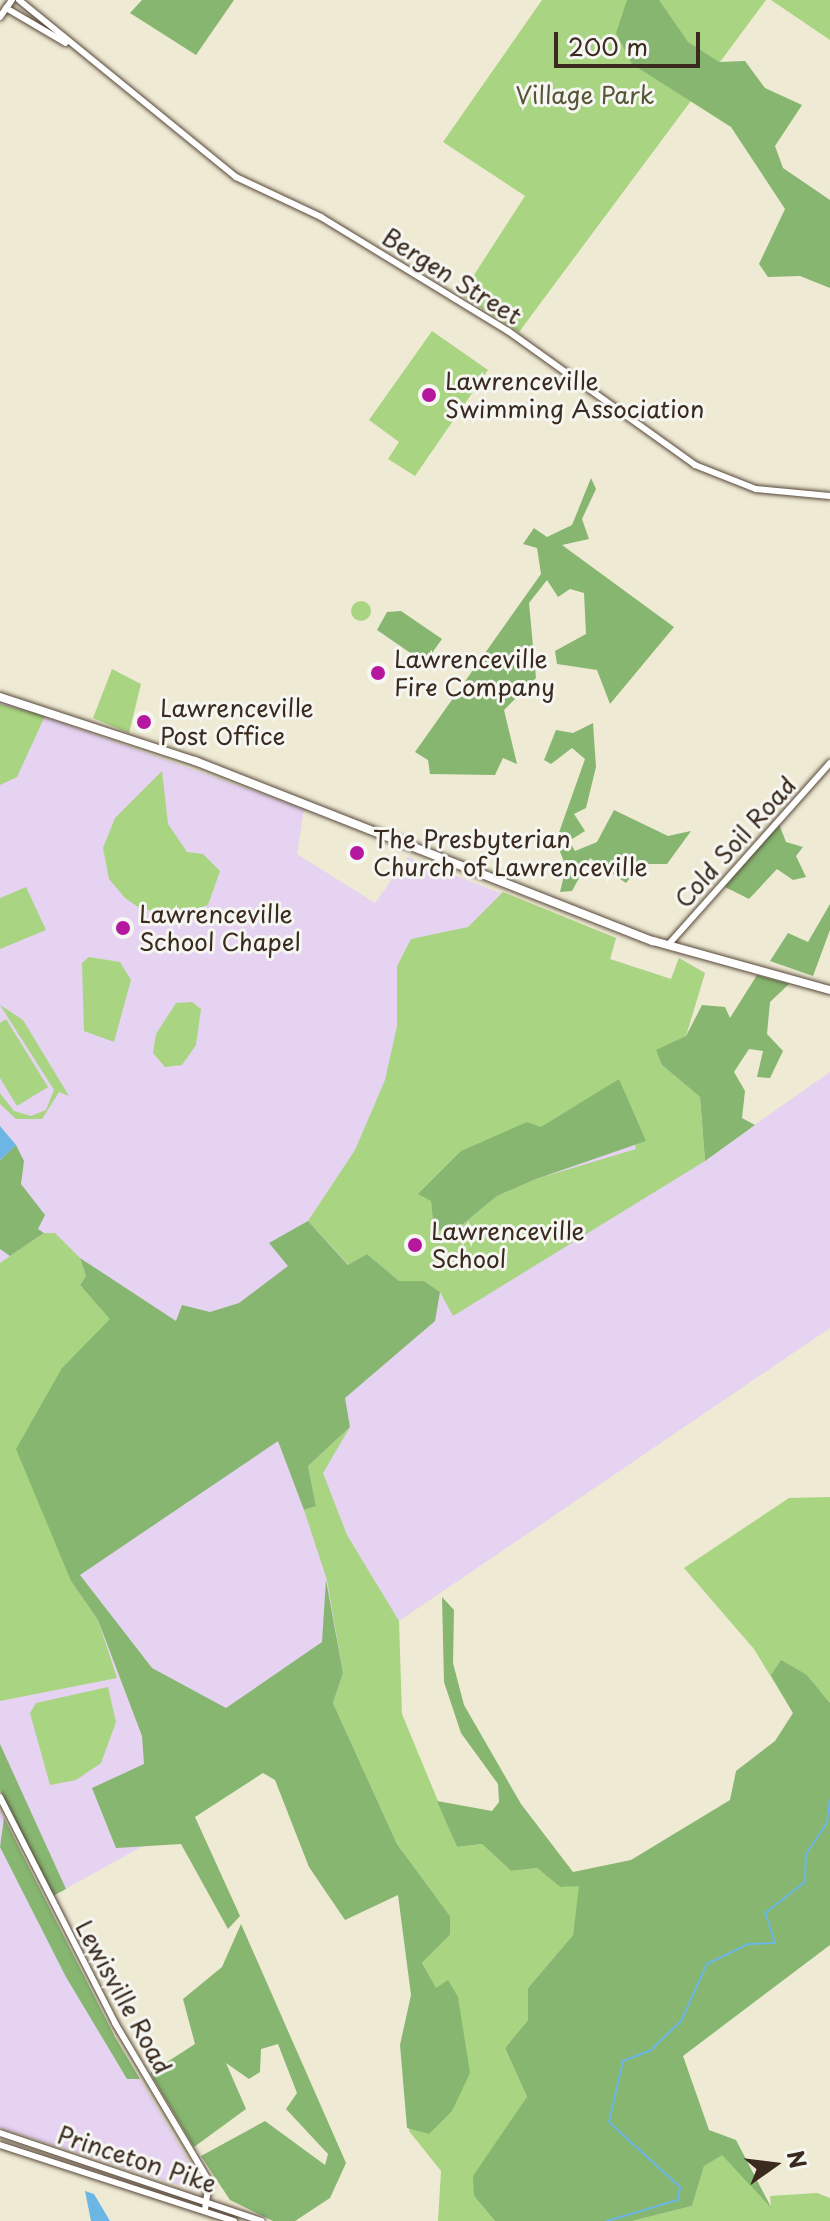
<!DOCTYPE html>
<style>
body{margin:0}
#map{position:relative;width:830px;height:2221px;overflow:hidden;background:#efead4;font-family:"Playpen Sans",sans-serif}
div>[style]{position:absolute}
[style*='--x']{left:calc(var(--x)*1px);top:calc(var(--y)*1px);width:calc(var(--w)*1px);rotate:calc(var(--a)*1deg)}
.built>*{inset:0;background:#e5d3f1}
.green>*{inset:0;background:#a9d582}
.round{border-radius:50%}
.forest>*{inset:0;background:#86b670}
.water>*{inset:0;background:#6bb6e4}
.stream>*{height:2px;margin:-1px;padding:0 1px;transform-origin:1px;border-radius:1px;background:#6bb6e4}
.roads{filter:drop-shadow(0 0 2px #564739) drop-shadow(0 0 2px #564739)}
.secondary>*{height:6px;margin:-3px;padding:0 3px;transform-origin:3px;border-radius:3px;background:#fff}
.highway>*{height:8px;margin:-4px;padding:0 4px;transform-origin:4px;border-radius:4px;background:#fff}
.dots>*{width:22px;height:22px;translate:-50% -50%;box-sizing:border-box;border:4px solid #f6f6f2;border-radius:50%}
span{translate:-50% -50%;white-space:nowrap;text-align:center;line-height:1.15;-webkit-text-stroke:6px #f6f6f2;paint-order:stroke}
.park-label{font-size:24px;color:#565537}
.street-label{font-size:24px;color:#3b2a1e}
.poi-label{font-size:24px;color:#3b2a1e}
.left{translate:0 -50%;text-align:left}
.north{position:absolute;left:734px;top:2125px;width:80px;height:80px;-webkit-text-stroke:6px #f6f6f2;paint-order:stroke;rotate:76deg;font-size:22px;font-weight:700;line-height:32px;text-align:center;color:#3b2a1e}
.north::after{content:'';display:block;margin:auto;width:28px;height:36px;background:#3b2a1e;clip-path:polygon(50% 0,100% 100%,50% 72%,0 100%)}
.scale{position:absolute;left:554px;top:32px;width:146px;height:36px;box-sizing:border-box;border:4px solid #3b2a1e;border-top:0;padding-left:10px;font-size:24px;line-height:28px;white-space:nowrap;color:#3b2a1e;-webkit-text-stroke:6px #f6f6f2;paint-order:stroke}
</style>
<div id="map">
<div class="built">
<i style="clip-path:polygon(0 701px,304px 809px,297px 854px,375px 903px,408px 857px,616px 938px,610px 959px,671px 979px,679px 958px,705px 973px,686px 1036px,705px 1160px,830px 1072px,830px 1328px,399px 1621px,333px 1703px,195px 1817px,51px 1897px,0 1790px)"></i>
<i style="clip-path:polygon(0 1810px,115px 2037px,204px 2187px,197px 2191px,0 2128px)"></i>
</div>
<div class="green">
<i style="clip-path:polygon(542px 0,766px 0,519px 332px,461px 295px,525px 196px,443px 142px)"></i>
<i style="clip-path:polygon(771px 0,830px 0,830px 40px)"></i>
<i style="clip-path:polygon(432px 331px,488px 370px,415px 476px,388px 459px,399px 442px,369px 420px)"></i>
<i class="round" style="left:351px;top:601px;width:20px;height:20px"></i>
<i style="clip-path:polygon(112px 669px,141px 684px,129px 733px,93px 718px)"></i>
<i style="clip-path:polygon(0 704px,45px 716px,17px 777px,0 785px)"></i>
<i style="clip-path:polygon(162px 771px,168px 824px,187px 852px,203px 854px,220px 871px,208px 905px,184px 914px,141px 909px,125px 898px,109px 879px,103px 848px,115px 818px)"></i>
<i style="clip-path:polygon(26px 887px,46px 930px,0 949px,0 898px)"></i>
<i style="clip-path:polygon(evenodd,503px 892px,616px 938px,610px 959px,671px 979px,679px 958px,705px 973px,686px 1036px,662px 1065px,700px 1097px,705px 1161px,453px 1316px,440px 1292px,424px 1281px,399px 1281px,367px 1254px,349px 1265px,308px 1221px,355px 1150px,385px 1080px,397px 1026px,397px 966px,411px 939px,468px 927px,503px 892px,619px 1079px,636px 1149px,536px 1179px,497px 1196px,463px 1224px,434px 1231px,431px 1201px,619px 1079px)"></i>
<i style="clip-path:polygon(89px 957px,120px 962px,131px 980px,114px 1042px,84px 1031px,82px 963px)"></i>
<i style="clip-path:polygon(192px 1002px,201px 1009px,196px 1045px,182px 1065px,165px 1067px,153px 1053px,156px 1034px,176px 1003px)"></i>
<i style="clip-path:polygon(0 1005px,23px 1020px,69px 1096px,59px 1092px,42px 1119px,16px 1119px,0 1104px,0 1093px,14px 1111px,31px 1116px,46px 1110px,54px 1090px)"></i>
<i style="clip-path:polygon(6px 1019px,48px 1087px,17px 1106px,0 1078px,0 1023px)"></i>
<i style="clip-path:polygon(44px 1233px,55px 1233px,80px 1258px,86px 1276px,80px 1285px,111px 1319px,62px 1368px,71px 1581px,98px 1620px,117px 1678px,0 1701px,0 1263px)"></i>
<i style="clip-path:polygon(350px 1427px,323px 1473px,347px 1535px,399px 1621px,402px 1714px,457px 1847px,482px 1844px,511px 1871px,537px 1868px,560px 1887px,580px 1885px,573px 1935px,528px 1988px,528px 2020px,505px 2048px,527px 2097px,474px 2196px,495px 2221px,438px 2221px,441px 2171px,409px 2131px,436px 1989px,422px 1963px,450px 1935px,450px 1916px,397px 1844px,333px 1703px,343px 1673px,327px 1580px,304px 1510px,316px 1506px,308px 1466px)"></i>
<i style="clip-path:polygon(830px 1497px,830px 1703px,807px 1675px,793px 1713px,754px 1649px,684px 1568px,789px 1498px)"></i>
<i style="clip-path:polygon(108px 1687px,116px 1722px,101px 1763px,76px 1780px,50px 1785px,30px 1713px,36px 1703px)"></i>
<i style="clip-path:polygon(722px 2154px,771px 2208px,770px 2196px,817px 2193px,830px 2198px,830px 2221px,632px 2221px,692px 2206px,704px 2165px)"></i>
</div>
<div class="forest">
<i style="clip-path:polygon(142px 0,234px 0,196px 55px,130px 13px)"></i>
<i style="clip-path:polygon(627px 0,659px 0,688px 42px,719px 62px,745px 61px,765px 88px,802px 105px,775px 146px,783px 168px,830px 200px,830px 288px,800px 276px,768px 277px,759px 264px,785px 209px,731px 127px,632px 64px,616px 33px)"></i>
<i style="clip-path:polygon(591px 478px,596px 489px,582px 519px,589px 539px,562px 545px,674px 627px,610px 704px,597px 670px,557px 664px,555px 651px,586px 634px,584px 593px,570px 589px,558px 597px,547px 580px,529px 603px,536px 678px,504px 710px,517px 764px,503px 758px,495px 775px,430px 774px,428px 760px,415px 752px,541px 574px,537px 548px,523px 544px,534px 528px,547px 537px,572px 525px)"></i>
<i style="clip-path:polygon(401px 611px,442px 639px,425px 663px,377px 630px,387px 612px)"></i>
<i style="clip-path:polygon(593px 723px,596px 767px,586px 808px,574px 814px,585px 831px,569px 841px,575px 851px,597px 842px,614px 810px,668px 836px,691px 831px,667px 864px,641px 864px,626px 883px,590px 858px,572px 891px,560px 892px,566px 867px,556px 841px,585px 759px,572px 748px,551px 764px,544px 760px,556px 730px,573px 733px)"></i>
<i style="clip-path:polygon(779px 824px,786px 842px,803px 847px,796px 856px,806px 877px,793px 880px,777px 869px,749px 899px,725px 887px)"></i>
<i style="clip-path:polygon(830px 904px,830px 930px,813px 976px,770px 961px,788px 933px,808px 942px)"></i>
<i style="clip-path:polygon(757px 975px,789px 984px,770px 1002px,767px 1034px,783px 1051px,770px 1078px,757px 1077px,763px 1051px,749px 1049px,734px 1072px,745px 1091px,742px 1118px,755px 1125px,705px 1161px,700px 1097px,662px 1065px,656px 1050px,686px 1036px,702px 1005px,725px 1007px,730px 1018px)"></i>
<i style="clip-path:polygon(619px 1079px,646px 1141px,536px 1179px,497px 1196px,463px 1224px,434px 1232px,431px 1201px,418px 1194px,461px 1151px,527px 1122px,541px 1127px)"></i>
<i style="clip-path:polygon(16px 1145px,24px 1161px,21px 1184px,45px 1215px,38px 1229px,44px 1233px,10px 1256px,0 1249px,0 1160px)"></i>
<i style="clip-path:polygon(308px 1221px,348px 1265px,367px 1254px,399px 1281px,424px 1281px,440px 1292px,435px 1321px,345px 1398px,350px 1427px,308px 1466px,316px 1506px,304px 1510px,278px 1441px,80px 1575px,152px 1668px,226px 1708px,322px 1642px,326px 1580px,343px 1673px,333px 1703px,397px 1844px,450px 1916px,450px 1935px,422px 1963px,436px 1988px,448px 1980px,458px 1997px,470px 2073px,452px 2111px,429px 2134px,407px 2128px,400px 2045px,411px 1995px,398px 1895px,345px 1920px,309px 1867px,275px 1780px,263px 1773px,195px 1817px,240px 1916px,228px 1929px,181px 1844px,116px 1848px,92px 1788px,144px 1764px,142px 1736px,98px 1620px,71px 1581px,16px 1449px,62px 1368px,110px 1319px,80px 1285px,86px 1276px,80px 1258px,176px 1321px,182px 1305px,210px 1312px,239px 1303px,288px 1266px,269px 1243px)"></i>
<i style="clip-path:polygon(442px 1597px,454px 1610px,453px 1663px,464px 1705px,521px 1804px,573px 1872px,631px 1860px,730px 1800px,736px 1771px,775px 1741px,793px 1713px,771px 1675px,781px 1660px,807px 1675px,830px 1703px,830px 1945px,683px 2056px,709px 2130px,736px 2140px,772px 2209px,722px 2155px,704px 2166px,692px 2206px,632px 2221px,495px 2221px,474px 2196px,473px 2176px,527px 2097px,505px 2048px,528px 2020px,528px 1988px,573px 1935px,579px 1886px,560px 1887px,537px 1868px,511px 1871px,482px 1844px,457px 1847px,437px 1801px,492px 1811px,499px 1802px,498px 1784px,461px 1733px,444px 1682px)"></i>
<i style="clip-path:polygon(0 1744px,66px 1889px,51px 1897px,0 1790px)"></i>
<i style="clip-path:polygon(4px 1818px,115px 2037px,140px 2079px,127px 2079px,66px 1977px,0 1847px)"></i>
<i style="clip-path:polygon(241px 1924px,346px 2163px,330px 2198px,295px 2221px,273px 2221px,230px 2200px,201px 2156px,265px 2121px,325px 2165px,328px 2154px,286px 2109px,297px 2093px,278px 2044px,261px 2049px,260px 2072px,249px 2079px,226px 2063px,246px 2109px,194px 2147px,150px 2073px,195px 2044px,183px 1999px,222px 1967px)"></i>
</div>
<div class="water">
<i style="clip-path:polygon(0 1126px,16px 1145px,0 1160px)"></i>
<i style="clip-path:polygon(85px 2191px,94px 2194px,110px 2221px,91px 2221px)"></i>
</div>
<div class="stream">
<i style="--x:607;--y:2221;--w:74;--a:-16.5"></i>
<i style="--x:678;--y:2200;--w:13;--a:-81"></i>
<i style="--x:680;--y:2187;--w:96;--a:-137.5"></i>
<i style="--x:609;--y:2122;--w:63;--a:-77.1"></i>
<i style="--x:623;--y:2061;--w:30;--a:-21"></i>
<i style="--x:651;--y:2050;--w:42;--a:-44"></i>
<i style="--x:681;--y:2021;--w:63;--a:-65.5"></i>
<i style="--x:707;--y:1964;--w:46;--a:-26"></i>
<i style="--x:748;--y:1944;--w:27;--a:-2"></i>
<i style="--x:775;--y:1943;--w:32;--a:-108"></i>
<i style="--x:765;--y:1913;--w:51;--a:-37.8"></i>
<i style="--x:805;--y:1882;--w:28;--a:-88"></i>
<i style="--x:806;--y:1854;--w:37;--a:-56"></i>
<i style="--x:827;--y:1823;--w:23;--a:-83"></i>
</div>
<div class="roads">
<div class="secondary">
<i style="--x:19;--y:0;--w:280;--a:39.2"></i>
<i style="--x:236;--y:177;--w:94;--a:25.2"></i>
<i style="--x:321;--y:217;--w:219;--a:31.4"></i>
<i style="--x:508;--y:331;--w:230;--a:35.6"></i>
<i style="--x:695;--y:465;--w:66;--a:21.5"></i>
<i style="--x:756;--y:489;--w:74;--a:5.4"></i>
<i style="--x:6;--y:8;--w:69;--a:30.3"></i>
<i style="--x:0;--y:17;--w:21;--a:-55"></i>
<i style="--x:668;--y:945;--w:244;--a:-48.3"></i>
<i style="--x:0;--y:1797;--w:254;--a:63"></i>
<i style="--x:115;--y:2023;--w:184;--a:59.3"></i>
<i style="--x:209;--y:2181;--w:30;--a:98"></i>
<i style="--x:0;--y:2133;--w:276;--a:18.6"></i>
<i style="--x:0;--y:2145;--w:246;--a:18"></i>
</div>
<div class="highway">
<i style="--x:0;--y:697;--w:205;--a:18.2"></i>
<i style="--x:195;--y:761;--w:492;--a:21.5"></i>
<i style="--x:653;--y:941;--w:184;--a:15.5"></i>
</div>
</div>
<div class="dots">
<i style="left:429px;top:395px;background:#b5179e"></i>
<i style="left:378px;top:673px;background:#b5179e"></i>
<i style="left:144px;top:722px;background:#b5179e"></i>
<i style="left:357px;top:853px;background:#b5179e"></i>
<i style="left:123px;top:928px;background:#b5179e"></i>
<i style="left:415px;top:1245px;background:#b5179e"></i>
</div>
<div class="park-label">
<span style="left:585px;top:95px">Village Park</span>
</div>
<div class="street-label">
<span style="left:452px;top:276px;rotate:32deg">Bergen Street</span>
<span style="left:735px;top:842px;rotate:-48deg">Cold Soil Road</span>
<span style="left:124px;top:1997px;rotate:61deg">Lewisville Road</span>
<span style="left:137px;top:2159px;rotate:18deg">Princeton Pike</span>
</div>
<div class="poi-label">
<span class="left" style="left:445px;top:395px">Lawrenceville<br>Swimming Association</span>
<span class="left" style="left:394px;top:673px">Lawrenceville<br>Fire Company</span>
<span class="left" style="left:160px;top:722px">Lawrenceville<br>Post Office</span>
<span class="left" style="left:373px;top:853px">The Presbyterian<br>Church of Lawrenceville</span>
<span class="left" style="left:139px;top:928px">Lawrenceville<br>School Chapel</span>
<span class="left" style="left:431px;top:1245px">Lawrenceville<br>School</span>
</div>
<div class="north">N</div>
<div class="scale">200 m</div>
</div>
